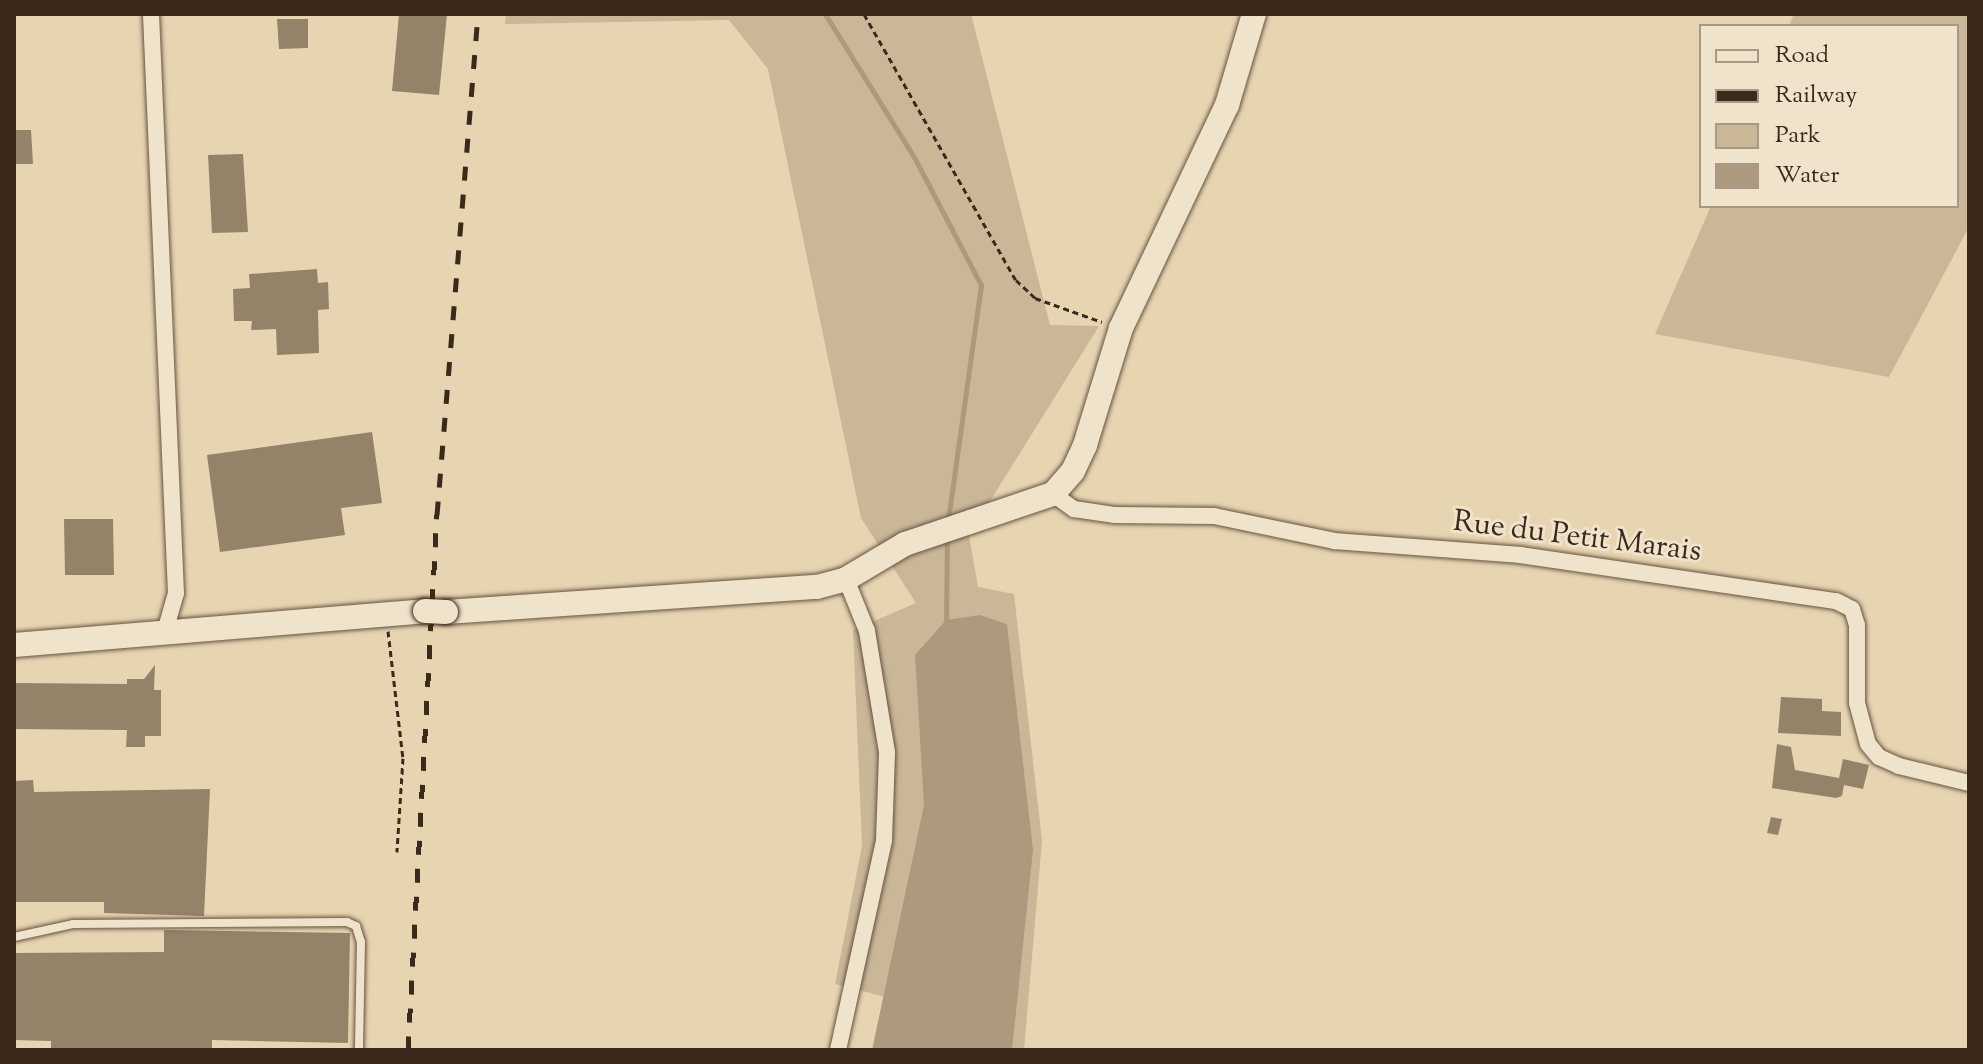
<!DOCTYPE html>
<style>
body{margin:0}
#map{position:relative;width:1983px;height:1064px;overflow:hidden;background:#e7d4b1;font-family:"Sorts Mill Goudy",serif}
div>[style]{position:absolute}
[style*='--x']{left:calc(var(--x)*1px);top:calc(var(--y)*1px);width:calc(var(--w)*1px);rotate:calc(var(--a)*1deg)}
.green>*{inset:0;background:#cab798}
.water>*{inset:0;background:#ad9a7e}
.stream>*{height:5px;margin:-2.5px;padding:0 2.5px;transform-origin:2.5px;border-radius:2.5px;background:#ad9a7e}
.building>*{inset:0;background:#948269}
.path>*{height:3px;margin-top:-1.5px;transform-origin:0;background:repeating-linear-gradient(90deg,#3b291b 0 6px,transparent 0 10px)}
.roads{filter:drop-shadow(0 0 2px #665440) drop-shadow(0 0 2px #665440)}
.lane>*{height:8px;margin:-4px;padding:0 4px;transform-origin:4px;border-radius:4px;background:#efe3cc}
.street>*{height:16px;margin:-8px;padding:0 8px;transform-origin:8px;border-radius:8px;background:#efe3cc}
.secondary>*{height:24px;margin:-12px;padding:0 12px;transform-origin:12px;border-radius:12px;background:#efe3cc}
.rail>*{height:5px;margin-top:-2.5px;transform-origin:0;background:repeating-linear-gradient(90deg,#3b291b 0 14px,transparent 0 28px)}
.bridges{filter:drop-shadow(0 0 2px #3b291b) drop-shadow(0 0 2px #3b291b)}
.secondary-bridge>*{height:24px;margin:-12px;padding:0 12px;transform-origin:12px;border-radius:12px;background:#efe3cc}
span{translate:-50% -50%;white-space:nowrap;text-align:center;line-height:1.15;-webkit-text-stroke:6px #efe3cc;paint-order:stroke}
.street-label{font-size:30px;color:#3b291b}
.frame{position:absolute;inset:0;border:16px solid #3b291b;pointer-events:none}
.legend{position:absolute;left:1699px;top:24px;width:260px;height:184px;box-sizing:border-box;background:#efe3cc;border:2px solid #a79985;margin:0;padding:10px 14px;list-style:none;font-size:24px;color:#3b291b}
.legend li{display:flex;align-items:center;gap:16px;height:40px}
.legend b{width:40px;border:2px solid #a79985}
</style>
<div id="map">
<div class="green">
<i style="clip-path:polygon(506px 14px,971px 14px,1050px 325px,1099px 326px,969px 535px,978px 587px,1014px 594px,1042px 841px,1024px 1050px,920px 1050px,920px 1006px,835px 984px,862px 846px,853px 630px,916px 603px,861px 518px,768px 69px,729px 20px,505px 24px)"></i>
<i style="clip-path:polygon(1794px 14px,1969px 14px,1969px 227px,1889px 377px,1655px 334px,1711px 206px,1957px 206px,1957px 26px,1789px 26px)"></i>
</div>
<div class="water">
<i style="clip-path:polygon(980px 615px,1007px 624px,1033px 850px,1012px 1050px,872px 1050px,924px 805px,915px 655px,946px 620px)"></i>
</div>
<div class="stream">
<i style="--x:825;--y:14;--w:168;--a:58.1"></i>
<i style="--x:914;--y:157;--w:144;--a:62.4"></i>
<i style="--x:981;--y:285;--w:236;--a:98"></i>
<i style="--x:946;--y:626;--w:89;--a:-89.4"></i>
</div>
<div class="building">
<i style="clip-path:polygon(399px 14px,447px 14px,439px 95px,392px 91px)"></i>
<i style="clip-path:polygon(277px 19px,308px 19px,308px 48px,279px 49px)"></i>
<i style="clip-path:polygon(14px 130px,31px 130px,33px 164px,14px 164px)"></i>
<i style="clip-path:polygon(243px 154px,248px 232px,212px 233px,208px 155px)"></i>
<i style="clip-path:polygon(317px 269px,318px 283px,328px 282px,329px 309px,318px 310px,319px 353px,277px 355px,276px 329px,251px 330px,252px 321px,234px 321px,233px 289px,250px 288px,249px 274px)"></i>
<i style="clip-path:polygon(372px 432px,382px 503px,341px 508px,345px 535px,220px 552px,207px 455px)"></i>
<i style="clip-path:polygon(64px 519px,113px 519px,114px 575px,65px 575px)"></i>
<i style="clip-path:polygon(155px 665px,154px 690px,161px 690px,161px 736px,145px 736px,145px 747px,126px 747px,127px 730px,14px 729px,14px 683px,127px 684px,127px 679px,144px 679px)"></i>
<i style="clip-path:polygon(1781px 697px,1822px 699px,1822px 711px,1841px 712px,1841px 736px,1778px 733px)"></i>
<i style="clip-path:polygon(1777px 744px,1791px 747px,1795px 770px,1839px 778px,1843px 759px,1869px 765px,1863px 789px,1844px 785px,1842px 796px,1836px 798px,1772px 788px)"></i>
<i style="clip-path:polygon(33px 780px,34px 792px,210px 789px,204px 916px,104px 913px,104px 902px,14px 902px,14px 781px)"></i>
<i style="clip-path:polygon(1771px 817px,1782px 819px,1778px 835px,1767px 833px)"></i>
<i style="clip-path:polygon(164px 930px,350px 933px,348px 1043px,212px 1040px,212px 1050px,51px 1050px,51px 1041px,14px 1040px,14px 953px,164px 952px)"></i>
</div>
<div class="path">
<i style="--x:864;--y:14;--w:306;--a:60.3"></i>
<i style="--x:1016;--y:280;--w:26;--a:43"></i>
<i style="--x:1035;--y:298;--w:71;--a:19.7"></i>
<i style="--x:388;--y:631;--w:128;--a:83.3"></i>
<i style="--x:403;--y:758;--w:94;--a:93.7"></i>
</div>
<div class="roads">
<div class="lane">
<i style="--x:14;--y:937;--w:60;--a:-12.4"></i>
<i style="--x:73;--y:924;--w:274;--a:-0.4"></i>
<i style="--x:347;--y:922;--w:10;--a:24"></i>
<i style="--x:356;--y:926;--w:17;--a:73"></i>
<i style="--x:361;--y:942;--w:108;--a:91.1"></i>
</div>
<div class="street">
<i style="--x:151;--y:14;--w:580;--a:87.53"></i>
<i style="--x:176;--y:593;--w:40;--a:106"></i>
<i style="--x:1053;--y:494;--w:26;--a:36"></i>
<i style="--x:1074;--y:509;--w:40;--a:8.5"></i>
<i style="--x:1114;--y:515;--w:100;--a:0.6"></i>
<i style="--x:1214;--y:516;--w:124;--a:11.7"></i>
<i style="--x:1335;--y:541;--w:186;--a:4.3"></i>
<i style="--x:1520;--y:555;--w:319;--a:8.3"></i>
<i style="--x:1836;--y:601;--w:18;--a:27"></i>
<i style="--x:1852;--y:609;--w:17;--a:73"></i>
<i style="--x:1857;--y:625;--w:78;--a:90"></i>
<i style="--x:1857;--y:703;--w:42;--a:75"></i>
<i style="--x:1868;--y:744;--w:17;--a:50"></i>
<i style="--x:1879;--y:757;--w:22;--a:24"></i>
<i style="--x:1899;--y:766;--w:72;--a:13.7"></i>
<i style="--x:838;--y:1050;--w:215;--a:-77.6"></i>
<i style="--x:884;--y:840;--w:88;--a:-88"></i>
<i style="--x:887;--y:752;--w:123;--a:-99.4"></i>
<i style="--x:867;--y:631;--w:56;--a:-112"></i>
</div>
<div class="secondary">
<i style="--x:446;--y:612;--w:372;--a:-3.9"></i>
<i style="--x:817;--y:587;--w:30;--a:-15"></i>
<i style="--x:846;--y:579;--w:69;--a:-30.7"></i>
<i style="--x:905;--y:544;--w:156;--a:-18.7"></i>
<i style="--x:1053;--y:494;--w:30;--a:-49"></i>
<i style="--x:1073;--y:471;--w:29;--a:-65"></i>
<i style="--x:1085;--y:445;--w:122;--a:-72.9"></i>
<i style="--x:1121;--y:328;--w:247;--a:-64.6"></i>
<i style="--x:1227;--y:105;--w:95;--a:-73.5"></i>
<i style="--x:14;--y:645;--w:412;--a:-4.7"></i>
</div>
</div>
<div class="rail">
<i style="--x:408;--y:1050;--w:536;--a:-86.9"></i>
<i style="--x:437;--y:515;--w:503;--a:-85.32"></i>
</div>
<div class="bridges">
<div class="secondary-bridge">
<i style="--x:425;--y:611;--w:21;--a:3"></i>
</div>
</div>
<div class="street-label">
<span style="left:1577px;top:538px;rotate:7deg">Rue du Petit Marais</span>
</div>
<div class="frame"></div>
<ul class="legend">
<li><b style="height:10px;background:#efe3cc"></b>Road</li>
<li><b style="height:10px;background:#3b291b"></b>Railway</li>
<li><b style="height:22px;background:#cab798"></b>Park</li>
<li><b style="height:22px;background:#ad9a7e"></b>Water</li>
</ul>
</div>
